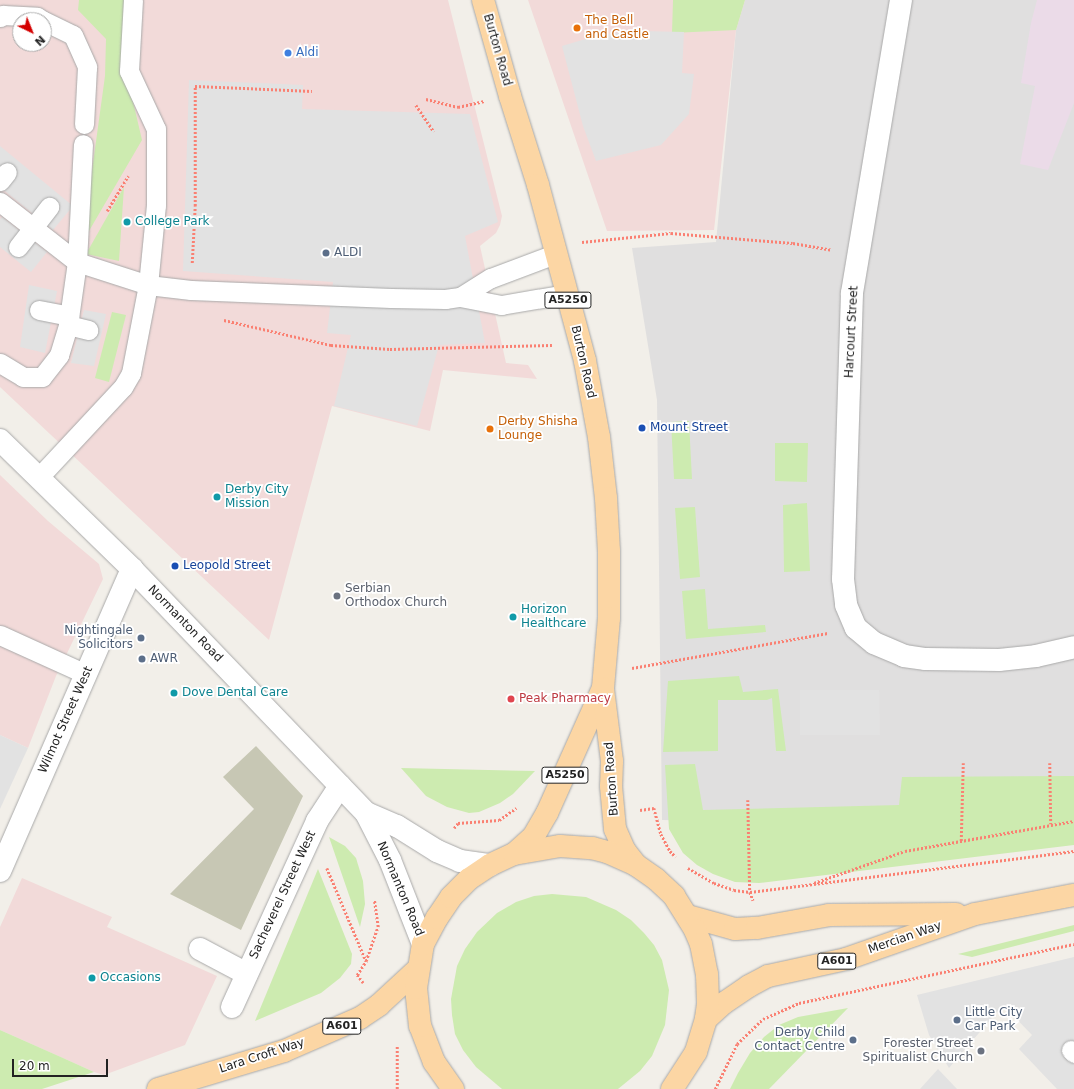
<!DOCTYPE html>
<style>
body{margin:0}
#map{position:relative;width:1074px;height:1089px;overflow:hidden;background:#f2efe9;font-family:"DejaVu Sans",sans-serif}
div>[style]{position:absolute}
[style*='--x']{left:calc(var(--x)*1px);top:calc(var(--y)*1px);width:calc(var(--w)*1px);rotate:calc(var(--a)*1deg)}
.residential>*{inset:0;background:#e0dfdf}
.commercial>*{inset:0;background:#f2dad9}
.industrial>*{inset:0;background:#ebdbe8}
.construction>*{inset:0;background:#c7c7b4}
.grass>*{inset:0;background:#cdebb0}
.parking>*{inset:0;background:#e2e2e2}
.path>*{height:2.5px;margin-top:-1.25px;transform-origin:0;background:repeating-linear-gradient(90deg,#fa8072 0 2px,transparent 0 4px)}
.roads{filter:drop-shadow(0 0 1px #a9a9a9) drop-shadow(0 0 1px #a9a9a9)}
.service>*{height:19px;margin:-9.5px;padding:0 9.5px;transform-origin:9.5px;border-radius:9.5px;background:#fff}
.minor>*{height:22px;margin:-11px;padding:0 11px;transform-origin:11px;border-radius:11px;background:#fff}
.tertiary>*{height:22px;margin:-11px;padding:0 11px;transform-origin:11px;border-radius:11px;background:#fff}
.primary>*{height:22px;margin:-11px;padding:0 11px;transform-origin:11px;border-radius:11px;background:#fcd6a4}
.dots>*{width:11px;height:11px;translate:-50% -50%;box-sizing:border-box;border:2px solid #fff;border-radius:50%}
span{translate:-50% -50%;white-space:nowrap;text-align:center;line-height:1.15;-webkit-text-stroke:3.5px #fff;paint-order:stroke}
.shield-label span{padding:1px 3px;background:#fff;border:1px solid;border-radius:3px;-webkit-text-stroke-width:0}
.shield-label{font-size:11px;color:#222;font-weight:700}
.food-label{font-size:12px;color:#c56008}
.left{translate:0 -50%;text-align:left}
.street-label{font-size:12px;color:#222}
.shop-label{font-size:12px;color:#366cbe}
.culture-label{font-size:12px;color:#0d838f}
.service-label{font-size:12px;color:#4e5e75}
.right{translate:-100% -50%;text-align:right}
.transit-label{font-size:12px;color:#164399}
.worship-label{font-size:12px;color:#5b616d}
.health-label{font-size:12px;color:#be3a42}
.north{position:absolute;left:12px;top:12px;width:40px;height:40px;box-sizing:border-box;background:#fff;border:1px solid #a7a7a7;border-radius:50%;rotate:137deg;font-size:11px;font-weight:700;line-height:16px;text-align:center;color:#222}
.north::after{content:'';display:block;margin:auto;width:14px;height:18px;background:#d40000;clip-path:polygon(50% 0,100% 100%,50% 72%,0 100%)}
.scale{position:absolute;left:12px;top:1059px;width:96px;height:18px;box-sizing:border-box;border:2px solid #222;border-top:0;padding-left:5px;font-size:12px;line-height:14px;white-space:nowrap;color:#222;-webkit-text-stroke:3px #fff;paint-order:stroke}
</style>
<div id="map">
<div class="residential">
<i style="clip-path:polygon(745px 0,1074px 0,1074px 792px,917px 825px,662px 820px,657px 400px,632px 248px,716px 242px,736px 30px)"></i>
</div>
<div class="commercial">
<i style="clip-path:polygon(evenodd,0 0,448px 0,502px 216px,500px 225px,496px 233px,480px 246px,506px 363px,528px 365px,537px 379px,443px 370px,430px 431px,332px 406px,269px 640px,0 387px,0 0,20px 20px,44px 20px,44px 44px,20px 44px,20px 20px)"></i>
<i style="clip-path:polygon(528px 0,745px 0,736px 30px,714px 230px,607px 231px)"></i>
<i style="clip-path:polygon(0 475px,48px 521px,99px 564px,103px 579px,56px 676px,28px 748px,0 735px)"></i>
<i style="clip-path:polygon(22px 878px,112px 917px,107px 927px,217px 976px,185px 1045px,104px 1075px,94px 1072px,0 1030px,0 927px)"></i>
</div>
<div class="industrial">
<i style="clip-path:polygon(1037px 0,1074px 0,1074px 103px,1048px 170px,1020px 164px,1035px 86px,1021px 83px,1031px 23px)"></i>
</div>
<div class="construction">
<i style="clip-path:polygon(256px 746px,303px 796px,241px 930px,170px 894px,254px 809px,223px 777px)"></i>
</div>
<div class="grass">
<i style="clip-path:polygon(79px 0,124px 0,124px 63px,142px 140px,82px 243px,105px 76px,106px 39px,78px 10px)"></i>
<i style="clip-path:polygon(673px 0,745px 0,736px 30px,672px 33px)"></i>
<i style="clip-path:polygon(124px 187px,119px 261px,86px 254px)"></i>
<i style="clip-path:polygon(112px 312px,126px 315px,109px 382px,95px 378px)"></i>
<i style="clip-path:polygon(689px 421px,692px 479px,674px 479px,671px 422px)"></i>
<i style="clip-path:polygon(775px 443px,808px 443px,807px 482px,775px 481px)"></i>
<i style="clip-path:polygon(807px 503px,810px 571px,784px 572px,783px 505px)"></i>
<i style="clip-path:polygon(695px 507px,700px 577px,680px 579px,675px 508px)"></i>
<i style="clip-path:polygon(705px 589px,708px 629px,765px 625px,766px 632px,686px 639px,682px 591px)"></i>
<i style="clip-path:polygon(739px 676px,743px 692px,778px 689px,786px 751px,776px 751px,772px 698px,767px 700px,718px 700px,718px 751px,663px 752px,668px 681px)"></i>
<i style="clip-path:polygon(695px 764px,703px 810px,899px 805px,902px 777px,1074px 776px,1074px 845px,759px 883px,735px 882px,713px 874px,697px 865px,683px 853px,669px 829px,665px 765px)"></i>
<i style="clip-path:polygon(401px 768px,535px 771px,513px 794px,500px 803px,479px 812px,469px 813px,447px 807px,426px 796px)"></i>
<i style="clip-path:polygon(329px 837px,345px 846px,356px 858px,363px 881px,365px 904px,360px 927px)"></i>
<i style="clip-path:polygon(318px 869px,352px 954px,351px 964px,340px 978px,321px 993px,255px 1021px)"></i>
<i style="clip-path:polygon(552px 894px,586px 897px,616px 910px,631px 920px,644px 933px,654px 945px,662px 960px,669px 990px,665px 1025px,652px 1056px,640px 1071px,618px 1089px,502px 1089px,476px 1067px,463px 1050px,455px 1034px,452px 1015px,451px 999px,457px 966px,465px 949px,477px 932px,497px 913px,516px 902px,534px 896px)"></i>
<i style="clip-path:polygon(1074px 925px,1074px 931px,972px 957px,958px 954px)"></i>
<i style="clip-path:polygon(848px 1008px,769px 1089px,730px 1089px,738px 1073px,750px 1053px,764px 1037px,779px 1025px,798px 1017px)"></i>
<i style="clip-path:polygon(0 1030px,63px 1058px,94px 1072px,42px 1089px,0 1089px)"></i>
</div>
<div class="parking">
<i style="clip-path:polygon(642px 31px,684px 32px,682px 73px,694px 74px,689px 114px,661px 145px,596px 161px,583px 126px,562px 46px,599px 35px)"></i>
<i style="clip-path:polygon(189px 80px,303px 85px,302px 109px,470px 114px,498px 222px,465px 236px,485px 343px,439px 345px,417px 426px,334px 406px,351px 335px,327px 333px,333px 282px,183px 271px)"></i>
<i style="clip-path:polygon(0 146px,73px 206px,53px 230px,0 187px)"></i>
<i style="clip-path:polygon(2px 217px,47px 252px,31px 272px,0 247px,0 219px)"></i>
<i style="clip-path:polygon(29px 285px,57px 291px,45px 353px,20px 347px)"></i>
<i style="clip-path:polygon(84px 310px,106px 314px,94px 366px,71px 363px)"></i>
<i style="clip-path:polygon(800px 690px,879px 690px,880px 735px,800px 735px)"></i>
<i style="clip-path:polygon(0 735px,28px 748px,0 809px)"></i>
<i style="clip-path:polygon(1074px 957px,1074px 1089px,1057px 1089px,1019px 1049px,1032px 1035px,1003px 1005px,949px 1068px,929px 1035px,917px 995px)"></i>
<i style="clip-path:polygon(938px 1069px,957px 1089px,920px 1089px)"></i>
</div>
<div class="path">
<i style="--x:426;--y:99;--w:33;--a:14"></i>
<i style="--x:458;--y:107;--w:27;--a:-13"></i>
<i style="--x:416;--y:105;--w:32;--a:56"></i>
<i style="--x:107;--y:211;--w:41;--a:-59"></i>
<i style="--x:582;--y:242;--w:89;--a:-5.8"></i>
<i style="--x:671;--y:233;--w:122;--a:4.7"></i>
<i style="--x:793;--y:243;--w:39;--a:10"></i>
<i style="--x:192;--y:263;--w:57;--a:-87"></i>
<i style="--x:195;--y:206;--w:120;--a:-90"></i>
<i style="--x:195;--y:86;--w:117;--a:2.4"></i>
<i style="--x:224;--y:320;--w:110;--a:13.2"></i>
<i style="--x:331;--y:345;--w:59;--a:3.9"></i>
<i style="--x:390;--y:349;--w:162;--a:-1.4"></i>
<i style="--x:632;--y:668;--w:199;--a:-10.1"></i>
<i style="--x:1050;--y:763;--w:61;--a:89.1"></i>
<i style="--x:748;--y:800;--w:92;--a:88.8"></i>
<i style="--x:750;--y:892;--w:9;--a:69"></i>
<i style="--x:640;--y:810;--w:14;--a:-8"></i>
<i style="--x:654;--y:808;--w:27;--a:75"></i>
<i style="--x:661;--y:834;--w:19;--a:62"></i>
<i style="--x:670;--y:851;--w:8;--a:45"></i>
<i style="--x:454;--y:828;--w:6;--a:-51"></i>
<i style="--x:458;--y:823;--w:41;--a:-4.2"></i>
<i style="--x:499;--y:820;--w:21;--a:-35"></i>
<i style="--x:961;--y:841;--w:78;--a:-88.5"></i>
<i style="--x:327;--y:868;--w:101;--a:67.2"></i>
<i style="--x:688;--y:868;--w:30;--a:30"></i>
<i style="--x:714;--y:883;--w:21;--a:19"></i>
<i style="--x:734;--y:890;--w:16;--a:7"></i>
<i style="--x:750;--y:892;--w:327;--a:-7.2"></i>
<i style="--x:814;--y:883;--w:96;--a:-19.4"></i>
<i style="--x:905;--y:851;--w:172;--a:-10.1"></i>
<i style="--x:363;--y:983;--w:10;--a:-127"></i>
<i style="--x:357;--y:975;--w:17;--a:-57"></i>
<i style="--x:366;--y:961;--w:36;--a:-71"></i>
<i style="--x:378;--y:927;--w:27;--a:-98"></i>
<i style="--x:397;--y:1089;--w:43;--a:-90"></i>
<i style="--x:715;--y:1089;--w:50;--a:-63.9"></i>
<i style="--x:737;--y:1044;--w:36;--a:-44"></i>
<i style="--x:763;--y:1019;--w:39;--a:-24"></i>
<i style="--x:799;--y:1003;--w:281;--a:-12.1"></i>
</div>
<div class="roads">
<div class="service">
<i style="--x:0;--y:17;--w:4;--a:-34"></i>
<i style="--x:3;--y:15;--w:34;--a:3"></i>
<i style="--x:37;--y:17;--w:6;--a:31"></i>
<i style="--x:44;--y:21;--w:32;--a:26"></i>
<i style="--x:73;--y:35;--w:35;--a:66"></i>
<i style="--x:87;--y:67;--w:57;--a:93"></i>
<i style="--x:0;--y:181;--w:11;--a:-52"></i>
<i style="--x:0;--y:202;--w:98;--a:37.9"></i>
<i style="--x:77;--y:262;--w:75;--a:17.9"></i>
<i style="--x:148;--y:285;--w:43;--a:6.6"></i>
<i style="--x:191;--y:290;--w:200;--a:2.3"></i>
<i style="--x:391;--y:298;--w:54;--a:1.1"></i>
<i style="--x:445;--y:299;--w:15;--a:-8"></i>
<i style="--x:460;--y:297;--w:42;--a:11"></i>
<i style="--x:501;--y:305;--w:66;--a:-9.6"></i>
<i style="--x:18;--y:247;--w:51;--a:-52.2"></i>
<i style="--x:460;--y:297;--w:36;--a:-32"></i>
<i style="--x:491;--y:278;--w:68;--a:-20.6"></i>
<i style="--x:39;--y:310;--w:31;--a:11"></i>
<i style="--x:68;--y:325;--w:21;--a:14"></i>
<i style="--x:0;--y:363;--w:27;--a:31"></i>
<i style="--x:23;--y:377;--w:19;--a:0"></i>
<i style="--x:42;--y:377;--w:28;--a:-52"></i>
<i style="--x:59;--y:355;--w:31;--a:-73"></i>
<i style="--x:68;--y:325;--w:64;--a:-81.9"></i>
<i style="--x:77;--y:262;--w:118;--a:-87.1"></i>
<i style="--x:39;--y:477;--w:123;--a:-47"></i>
<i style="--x:123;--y:387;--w:16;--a:-60"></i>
<i style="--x:131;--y:373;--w:90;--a:-79.1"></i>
<i style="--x:148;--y:285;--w:80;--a:-84.3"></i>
<i style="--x:156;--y:205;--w:76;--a:-90"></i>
<i style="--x:156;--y:129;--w:64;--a:-115"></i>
<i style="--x:129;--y:71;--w:71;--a:-86.8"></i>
<i style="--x:0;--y:635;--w:94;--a:24.4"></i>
<i style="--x:1071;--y:1050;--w:4;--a:45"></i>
</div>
<div class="minor">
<i style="--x:901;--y:0;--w:297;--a:99.5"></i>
<i style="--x:852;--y:293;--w:286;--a:91.8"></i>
<i style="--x:843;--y:579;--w:26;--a:83"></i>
<i style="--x:846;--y:605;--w:25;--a:67"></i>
<i style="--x:856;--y:628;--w:23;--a:40"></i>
<i style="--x:874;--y:643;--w:33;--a:23"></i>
<i style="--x:904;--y:656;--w:22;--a:8"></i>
<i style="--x:926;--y:659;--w:73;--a:0.8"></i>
<i style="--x:999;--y:660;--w:37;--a:-6"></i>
<i style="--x:1036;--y:656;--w:39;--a:-13"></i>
<i style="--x:0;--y:871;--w:330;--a:-66.4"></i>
<i style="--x:200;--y:949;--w:53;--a:28"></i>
<i style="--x:232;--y:1007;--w:205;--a:-65.4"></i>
<i style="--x:317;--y:821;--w:42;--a:-56.7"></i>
</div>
<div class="tertiary">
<i style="--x:0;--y:440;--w:185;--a:44.3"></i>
<i style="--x:132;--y:569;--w:338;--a:46.2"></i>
<i style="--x:366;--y:813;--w:53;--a:62.9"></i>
<i style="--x:390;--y:860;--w:90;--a:68.6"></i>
<i style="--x:366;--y:813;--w:34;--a:23"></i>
<i style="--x:397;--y:826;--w:47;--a:32"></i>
<i style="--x:437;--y:851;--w:25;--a:23"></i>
<i style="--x:460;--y:861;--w:30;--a:8"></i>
</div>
<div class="primary">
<i style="--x:483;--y:0;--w:100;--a:74.3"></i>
<i style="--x:510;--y:96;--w:93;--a:72.5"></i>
<i style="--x:538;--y:185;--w:182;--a:75"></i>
<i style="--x:585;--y:361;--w:77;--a:79.6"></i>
<i style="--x:599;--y:437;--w:61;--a:83.5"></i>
<i style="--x:606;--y:498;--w:53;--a:86.8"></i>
<i style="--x:609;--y:551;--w:67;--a:90"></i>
<i style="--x:609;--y:618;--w:70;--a:94.9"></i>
<i style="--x:603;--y:688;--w:137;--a:114.1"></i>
<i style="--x:547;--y:813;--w:28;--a:120"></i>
<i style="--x:533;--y:837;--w:25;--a:138"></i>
<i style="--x:603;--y:689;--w:73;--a:82.9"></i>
<i style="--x:612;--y:761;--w:25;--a:92"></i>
<i style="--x:611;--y:786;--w:43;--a:84.7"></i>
<i style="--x:615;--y:829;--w:24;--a:66"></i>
<i style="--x:625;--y:851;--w:18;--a:52"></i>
<i style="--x:688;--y:916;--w:49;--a:15.5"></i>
<i style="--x:735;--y:929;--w:22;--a:-3"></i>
<i style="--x:757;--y:928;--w:73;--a:-10.2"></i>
<i style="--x:829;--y:915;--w:127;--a:-0.5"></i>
<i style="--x:706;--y:1019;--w:24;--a:-42"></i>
<i style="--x:724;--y:1003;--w:30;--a:-34"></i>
<i style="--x:749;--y:986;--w:21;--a:-28"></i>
<i style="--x:768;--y:976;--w:80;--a:-12.3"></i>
<i style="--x:846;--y:959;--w:137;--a:-19.2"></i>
<i style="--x:975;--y:914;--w:101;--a:-10.9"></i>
<i style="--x:158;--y:1089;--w:132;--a:-16.8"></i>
<i style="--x:284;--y:1051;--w:83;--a:-23.5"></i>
<i style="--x:360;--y:1018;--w:23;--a:-34"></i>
<i style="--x:379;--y:1005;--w:53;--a:-42.7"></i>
<i style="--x:453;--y:1089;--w:33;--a:-125"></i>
<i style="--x:434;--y:1062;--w:39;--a:-111"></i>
<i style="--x:420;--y:1026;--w:38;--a:-96"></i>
<i style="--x:416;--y:988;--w:45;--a:-81"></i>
<i style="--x:423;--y:944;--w:30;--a:-62"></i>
<i style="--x:437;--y:918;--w:25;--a:-56"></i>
<i style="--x:451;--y:897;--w:25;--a:-45"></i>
<i style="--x:469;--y:879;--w:25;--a:-34"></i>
<i style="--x:490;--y:865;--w:26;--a:-25"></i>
<i style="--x:514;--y:854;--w:47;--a:-9.9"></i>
<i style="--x:560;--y:846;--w:32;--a:4"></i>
<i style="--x:592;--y:848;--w:16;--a:15"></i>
<i style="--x:607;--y:852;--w:32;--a:24"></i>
<i style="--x:636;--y:865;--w:24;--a:35"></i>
<i style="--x:656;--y:879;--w:25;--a:43"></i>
<i style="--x:674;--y:896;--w:40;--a:58"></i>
<i style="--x:695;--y:930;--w:15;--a:67"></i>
<i style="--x:701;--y:944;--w:31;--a:79"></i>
<i style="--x:707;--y:974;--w:30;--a:88"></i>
<i style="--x:708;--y:1004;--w:15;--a:98"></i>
<i style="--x:706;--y:1019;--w:34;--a:107"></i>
<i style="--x:696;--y:1052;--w:44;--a:123"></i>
</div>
</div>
<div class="dots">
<i style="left:577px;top:28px;background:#e8710a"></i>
<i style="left:288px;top:53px;background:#3f7fe0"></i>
<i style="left:127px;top:222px;background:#0f9aa8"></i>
<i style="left:326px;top:253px;background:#5c6f8a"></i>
<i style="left:642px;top:428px;background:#1a4fb4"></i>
<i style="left:490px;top:429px;background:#e8710a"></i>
<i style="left:217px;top:497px;background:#0f9aa8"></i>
<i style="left:175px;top:566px;background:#1a4fb4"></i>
<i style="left:337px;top:596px;background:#6b7280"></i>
<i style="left:513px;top:617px;background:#0f9aa8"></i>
<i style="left:141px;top:638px;background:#5c6f8a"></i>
<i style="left:142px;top:659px;background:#5c6f8a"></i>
<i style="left:174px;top:693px;background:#0f9aa8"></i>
<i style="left:511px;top:699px;background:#e0444e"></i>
<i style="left:92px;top:978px;background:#0f9aa8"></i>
<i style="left:957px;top:1020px;background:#5c6f8a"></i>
<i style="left:853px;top:1040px;background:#5c6f8a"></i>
<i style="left:981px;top:1051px;background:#6b7280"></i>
</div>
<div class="shield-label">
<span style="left:568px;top:300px">A5250</span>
<span style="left:565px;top:775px">A5250</span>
<span style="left:837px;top:961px">A601</span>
<span style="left:342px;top:1026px">A601</span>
</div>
<div class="food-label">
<span class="left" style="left:585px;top:28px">The Bell<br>and Castle</span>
<span class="left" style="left:498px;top:429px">Derby Shisha<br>Lounge</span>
</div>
<div class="street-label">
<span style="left:497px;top:50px;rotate:74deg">Burton Road</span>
<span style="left:852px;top:332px;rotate:-87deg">Harcourt Street</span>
<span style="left:583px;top:362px;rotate:77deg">Burton Road</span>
<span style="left:185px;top:624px;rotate:46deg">Normanton Road</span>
<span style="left:66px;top:720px;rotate:-66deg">Wilmot Street West</span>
<span style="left:612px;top:779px;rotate:-94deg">Burton Road</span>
<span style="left:400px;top:889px;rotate:67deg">Normanton Road</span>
<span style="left:283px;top:895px;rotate:-65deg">Sacheverel Street West</span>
<span style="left:905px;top:938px;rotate:-19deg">Mercian Way</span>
<span style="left:262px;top:1056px;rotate:-18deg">Lara Croft Way</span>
</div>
<div class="shop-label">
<span class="left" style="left:296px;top:53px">Aldi</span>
</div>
<div class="culture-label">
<span class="left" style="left:135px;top:222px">College Park</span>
<span class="left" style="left:225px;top:497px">Derby City<br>Mission</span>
<span class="left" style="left:521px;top:617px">Horizon<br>Healthcare</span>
<span class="left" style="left:182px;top:693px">Dove Dental Care</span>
<span class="left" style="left:100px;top:978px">Occasions</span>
</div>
<div class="service-label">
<span class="left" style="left:334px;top:253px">ALDI</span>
<span class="right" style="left:133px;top:638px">Nightingale<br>Solicitors</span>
<span class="left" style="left:150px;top:659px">AWR</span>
<span class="left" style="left:965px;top:1020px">Little City<br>Car Park</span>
<span class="right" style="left:845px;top:1040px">Derby Child<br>Contact Centre</span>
</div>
<div class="transit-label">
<span class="left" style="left:650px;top:428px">Mount Street</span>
<span class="left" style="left:183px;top:566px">Leopold Street</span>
</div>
<div class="worship-label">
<span class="left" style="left:345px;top:596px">Serbian<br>Orthodox Church</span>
<span class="right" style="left:973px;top:1051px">Forester Street<br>Spiritualist Church</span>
</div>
<div class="health-label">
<span class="left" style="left:519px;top:699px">Peak Pharmacy</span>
</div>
<div class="north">N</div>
<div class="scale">20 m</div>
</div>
